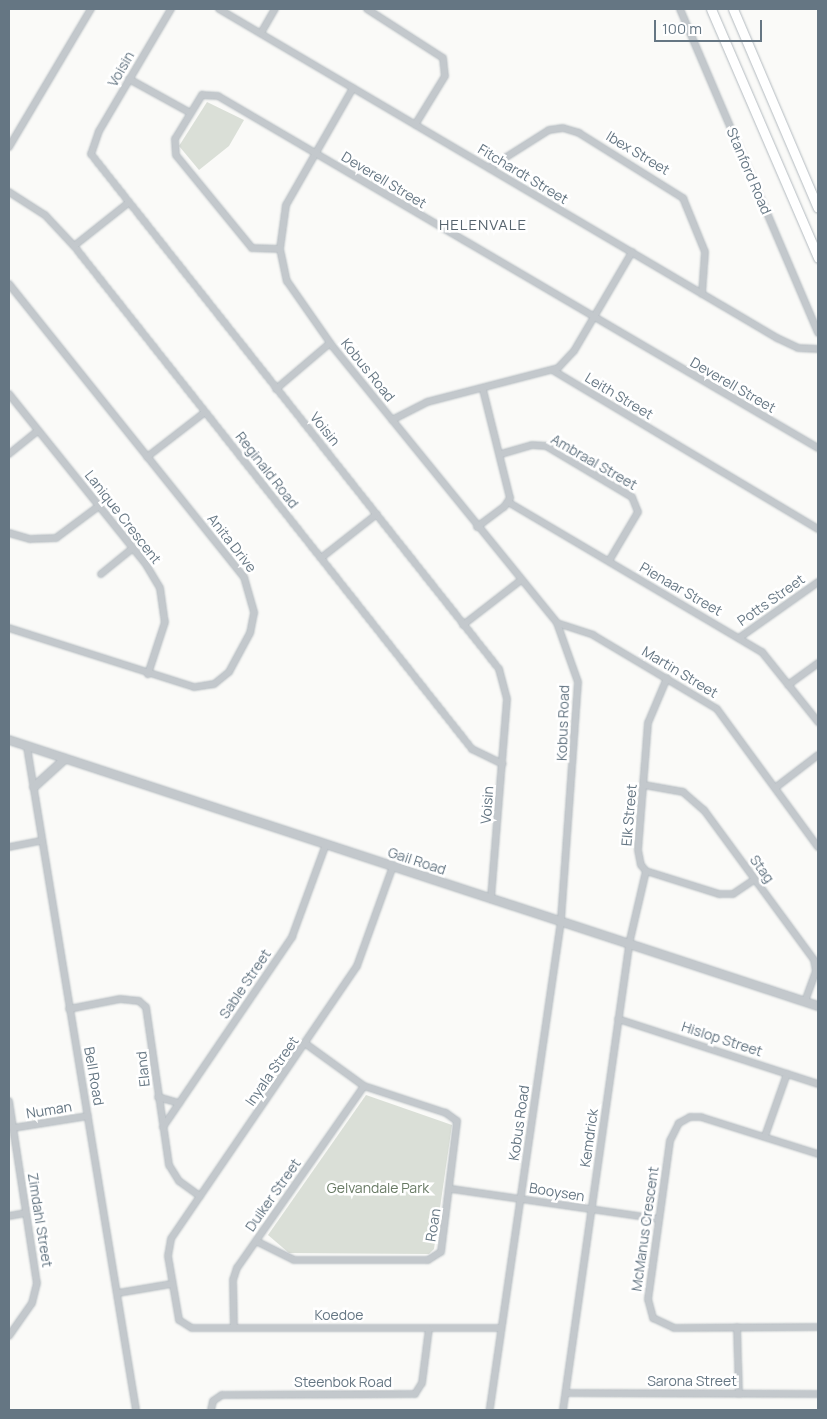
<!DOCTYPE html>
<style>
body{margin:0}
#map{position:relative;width:827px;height:1419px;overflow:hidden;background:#fafaf8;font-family:Manrope,sans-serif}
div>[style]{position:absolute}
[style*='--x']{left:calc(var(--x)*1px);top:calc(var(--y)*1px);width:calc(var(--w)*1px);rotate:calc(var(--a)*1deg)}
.green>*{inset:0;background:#dadfd7}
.roads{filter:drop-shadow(0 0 1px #b3babf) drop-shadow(0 0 1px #b3babf)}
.minor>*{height:6px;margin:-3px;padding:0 3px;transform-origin:3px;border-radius:3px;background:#c3c8cc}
.tertiary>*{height:8px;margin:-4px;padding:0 4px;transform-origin:4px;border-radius:4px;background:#c3c8cc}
.secondary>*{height:9px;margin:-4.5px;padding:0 4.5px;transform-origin:4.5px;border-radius:4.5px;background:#fff}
span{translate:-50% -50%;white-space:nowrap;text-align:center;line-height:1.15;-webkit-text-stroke:5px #fff;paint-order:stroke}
.street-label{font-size:14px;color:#657683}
.park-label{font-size:14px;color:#687a64}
.neighbourhood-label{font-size:15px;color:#57646e;letter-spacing:1px}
.frame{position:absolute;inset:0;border:10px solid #657683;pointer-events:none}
.scale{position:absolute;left:654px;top:20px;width:108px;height:22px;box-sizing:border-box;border:2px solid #657683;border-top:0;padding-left:6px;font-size:15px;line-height:18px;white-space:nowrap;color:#657683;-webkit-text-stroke:4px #fff;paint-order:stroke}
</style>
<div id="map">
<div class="green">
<i style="clip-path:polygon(207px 102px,244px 120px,229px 146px,199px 170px,179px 146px)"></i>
<i style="clip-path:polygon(366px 1095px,452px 1125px,434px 1249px,429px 1254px,289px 1253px,268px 1235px)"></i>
</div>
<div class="roads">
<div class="minor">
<i style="--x:171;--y:9;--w:142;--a:120.5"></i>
<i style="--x:99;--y:131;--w:24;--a:109"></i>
<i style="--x:91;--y:154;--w:657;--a:51.61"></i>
<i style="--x:499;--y:669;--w:31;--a:75"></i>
<i style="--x:507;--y:699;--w:201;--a:94.6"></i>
<i style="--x:219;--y:9;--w:648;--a:30.52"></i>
<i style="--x:777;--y:338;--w:23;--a:25"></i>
<i style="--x:798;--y:348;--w:20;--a:3"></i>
<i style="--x:367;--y:9;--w:90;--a:32.8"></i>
<i style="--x:443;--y:58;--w:18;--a:84"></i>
<i style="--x:445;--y:76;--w:57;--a:121.5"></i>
<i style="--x:680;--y:9;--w:352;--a:66.9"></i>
<i style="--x:261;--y:33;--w:28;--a:-60"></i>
<i style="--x:129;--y:79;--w:68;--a:28.8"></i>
<i style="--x:353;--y:88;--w:135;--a:119.8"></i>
<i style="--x:286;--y:205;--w:44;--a:97.8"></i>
<i style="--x:280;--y:249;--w:33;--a:78"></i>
<i style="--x:287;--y:281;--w:80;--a:55.1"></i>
<i style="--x:333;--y:347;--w:355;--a:50.9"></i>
<i style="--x:557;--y:623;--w:63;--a:70.4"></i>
<i style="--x:578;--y:682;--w:240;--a:94.1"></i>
<i style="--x:561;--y:921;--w:494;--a:98.3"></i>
<i style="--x:9;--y:147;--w:161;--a:-59.3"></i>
<i style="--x:489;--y:168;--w:71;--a:-32.3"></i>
<i style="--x:549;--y:130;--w:14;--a:-8"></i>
<i style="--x:563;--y:128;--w:17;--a:17"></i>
<i style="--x:579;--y:133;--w:123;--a:32"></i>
<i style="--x:683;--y:198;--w:58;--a:67.8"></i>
<i style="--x:705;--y:252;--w:42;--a:94.1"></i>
<i style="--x:9;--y:192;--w:43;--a:32.6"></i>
<i style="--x:45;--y:215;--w:42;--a:46.9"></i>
<i style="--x:74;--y:246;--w:641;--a:51.65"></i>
<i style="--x:472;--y:749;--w:34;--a:26"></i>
<i style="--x:74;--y:246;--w:69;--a:-38.5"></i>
<i style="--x:280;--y:249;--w:28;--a:-178"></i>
<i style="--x:252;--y:248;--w:120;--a:-129.3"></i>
<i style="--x:176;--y:155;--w:16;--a:-94"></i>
<i style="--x:175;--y:139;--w:52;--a:-58.5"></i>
<i style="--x:202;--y:95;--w:16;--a:4"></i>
<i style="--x:218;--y:96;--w:696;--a:30.4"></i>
<i style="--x:9;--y:284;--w:376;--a:51.3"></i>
<i style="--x:244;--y:577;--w:37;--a:74"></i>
<i style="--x:254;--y:613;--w:20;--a:101"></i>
<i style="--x:250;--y:633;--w:44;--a:118.3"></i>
<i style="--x:229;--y:672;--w:19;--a:141"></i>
<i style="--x:214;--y:684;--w:20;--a:171"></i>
<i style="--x:194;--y:687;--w:194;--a:-162.3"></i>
<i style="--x:554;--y:371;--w:308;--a:30.9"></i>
<i style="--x:276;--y:389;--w:71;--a:-40.4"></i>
<i style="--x:9;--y:394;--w:217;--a:51.2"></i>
<i style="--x:145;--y:563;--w:29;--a:59"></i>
<i style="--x:160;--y:588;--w:34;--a:82"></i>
<i style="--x:165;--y:622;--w:55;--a:108.1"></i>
<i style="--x:392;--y:420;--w:39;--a:-27"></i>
<i style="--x:427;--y:402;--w:135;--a:-14.5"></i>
<i style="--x:558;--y:368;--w:23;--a:-47"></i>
<i style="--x:574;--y:351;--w:115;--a:-59.6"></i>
<i style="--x:9;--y:454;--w:36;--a:-39"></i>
<i style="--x:501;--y:454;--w:32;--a:-16"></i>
<i style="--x:532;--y:445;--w:14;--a:4"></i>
<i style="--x:546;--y:446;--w:100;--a:30.7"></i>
<i style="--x:632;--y:497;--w:16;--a:68"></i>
<i style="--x:638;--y:512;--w:57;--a:120.6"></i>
<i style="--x:147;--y:457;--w:73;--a:-37.8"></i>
<i style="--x:508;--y:502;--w:295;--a:30.6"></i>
<i style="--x:762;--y:652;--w:90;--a:51.3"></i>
<i style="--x:477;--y:527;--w:34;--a:-37"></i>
<i style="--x:504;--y:507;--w:11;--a:-56"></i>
<i style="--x:510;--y:498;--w:111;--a:-104"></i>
<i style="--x:9;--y:533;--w:22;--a:16"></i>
<i style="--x:30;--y:539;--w:26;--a:-2"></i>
<i style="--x:56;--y:538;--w:54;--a:-36.7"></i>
<i style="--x:321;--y:558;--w:71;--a:-38.2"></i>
<i style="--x:101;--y:574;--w:41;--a:-39.1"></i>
<i style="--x:557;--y:623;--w:38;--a:18"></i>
<i style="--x:593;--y:635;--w:144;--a:30.8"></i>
<i style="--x:717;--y:709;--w:171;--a:53.8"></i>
<i style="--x:463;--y:625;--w:72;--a:-37.7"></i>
<i style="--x:739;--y:638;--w:97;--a:-35.3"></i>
<i style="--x:667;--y:678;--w:49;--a:112.9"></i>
<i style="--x:648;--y:723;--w:127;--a:94.5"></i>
<i style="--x:638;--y:850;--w:15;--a:79"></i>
<i style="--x:641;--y:865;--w:8;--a:50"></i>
<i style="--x:646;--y:871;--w:77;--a:17.5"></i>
<i style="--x:719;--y:894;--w:14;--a:0"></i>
<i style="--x:733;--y:894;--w:25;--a:-34"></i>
<i style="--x:788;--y:685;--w:37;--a:-36"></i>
<i style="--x:27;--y:747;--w:672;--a:80.66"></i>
<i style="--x:644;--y:785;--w:40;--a:10"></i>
<i style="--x:683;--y:792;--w:28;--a:41"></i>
<i style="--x:704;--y:810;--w:186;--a:53.7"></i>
<i style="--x:814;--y:960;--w:11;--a:80"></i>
<i style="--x:816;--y:971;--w:33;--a:110"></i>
<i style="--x:775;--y:788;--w:54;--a:-37.5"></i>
<i style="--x:9;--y:847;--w:33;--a:-11"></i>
<i style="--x:393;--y:866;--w:106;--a:109.8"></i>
<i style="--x:357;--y:966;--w:330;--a:124.3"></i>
<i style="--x:171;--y:1239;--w:17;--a:100"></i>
<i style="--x:168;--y:1256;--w:65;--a:80.2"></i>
<i style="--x:179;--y:1320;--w:15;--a:32"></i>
<i style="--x:192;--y:1328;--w:309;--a:0"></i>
<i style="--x:69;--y:1009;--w:52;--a:-11.1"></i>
<i style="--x:120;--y:999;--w:19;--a:6"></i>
<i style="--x:139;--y:1001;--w:9;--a:41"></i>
<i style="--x:146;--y:1007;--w:160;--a:81.7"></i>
<i style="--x:169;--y:1165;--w:19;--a:58"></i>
<i style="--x:179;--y:1181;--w:26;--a:36"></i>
<i style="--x:618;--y:1019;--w:210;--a:18"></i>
<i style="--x:158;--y:1097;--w:22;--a:16"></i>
<i style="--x:9;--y:1101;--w:184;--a:81.3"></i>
<i style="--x:37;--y:1283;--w:21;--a:104"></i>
<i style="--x:32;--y:1303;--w:40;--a:124.9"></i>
<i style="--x:163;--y:1127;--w:230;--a:-55.8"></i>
<i style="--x:292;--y:937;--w:99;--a:-69.9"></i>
<i style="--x:13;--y:1128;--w:76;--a:-9.1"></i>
<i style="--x:765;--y:1136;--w:66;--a:-70.5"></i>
<i style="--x:818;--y:1154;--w:123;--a:-162.5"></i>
<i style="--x:701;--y:1117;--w:11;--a:180"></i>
<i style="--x:690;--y:1117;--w:13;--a:151"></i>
<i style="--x:679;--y:1123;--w:20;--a:117"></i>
<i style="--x:670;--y:1141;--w:160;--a:97.9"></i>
<i style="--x:648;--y:1299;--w:20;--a:75"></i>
<i style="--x:653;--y:1318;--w:23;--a:25"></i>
<i style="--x:674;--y:1328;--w:144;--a:-0.4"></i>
<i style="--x:451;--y:1189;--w:210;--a:8.2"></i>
<i style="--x:9;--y:1216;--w:17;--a:-10"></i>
<i style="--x:256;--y:1241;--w:42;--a:26.6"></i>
<i style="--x:294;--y:1260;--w:134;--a:0"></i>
<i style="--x:428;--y:1260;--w:15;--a:-32"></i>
<i style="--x:441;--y:1252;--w:132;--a:-83"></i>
<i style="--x:457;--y:1121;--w:14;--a:-144"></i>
<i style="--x:446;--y:1113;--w:86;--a:-161.8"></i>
<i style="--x:364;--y:1086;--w:72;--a:-144.1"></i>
<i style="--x:118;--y:1293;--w:54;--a:-9.6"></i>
<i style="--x:737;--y:1327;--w:67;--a:88.3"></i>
<i style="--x:234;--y:1328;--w:48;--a:-91.2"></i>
<i style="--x:233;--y:1280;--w:13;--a:-72"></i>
<i style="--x:237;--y:1268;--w:222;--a:-55.1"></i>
<i style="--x:566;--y:1393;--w:252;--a:0.2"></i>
<i style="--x:211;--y:1410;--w:9;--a:-77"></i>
<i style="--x:213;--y:1401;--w:11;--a:-34"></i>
<i style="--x:222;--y:1395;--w:193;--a:-0.3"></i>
<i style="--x:415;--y:1394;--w:13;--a:-58"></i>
<i style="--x:422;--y:1383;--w:55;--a:-82.7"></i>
<i style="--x:563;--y:1410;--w:471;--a:-81.9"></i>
<i style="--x:629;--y:944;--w:75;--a:-76.9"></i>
</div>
<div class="tertiary">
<i style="--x:9;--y:740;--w:852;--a:18.2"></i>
<i style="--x:34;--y:787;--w:42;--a:-42.1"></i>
</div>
<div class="secondary">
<i style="--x:711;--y:9;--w:271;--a:66.7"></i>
<i style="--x:733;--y:9;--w:216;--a:66.9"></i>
</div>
</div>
<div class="street-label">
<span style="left:121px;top:69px;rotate:-60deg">Voisin</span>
<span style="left:638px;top:153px;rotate:31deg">Ibex Street</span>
<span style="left:749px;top:171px;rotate:67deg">Stanford Road</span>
<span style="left:523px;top:174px;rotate:31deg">Fitchardt Street</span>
<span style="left:384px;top:180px;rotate:31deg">Deverell Street</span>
<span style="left:368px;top:370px;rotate:51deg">Kobus Road</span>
<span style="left:733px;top:385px;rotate:30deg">Deverell Street</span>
<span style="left:619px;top:396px;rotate:31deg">Leith Street</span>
<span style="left:325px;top:429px;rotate:51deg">Voisin</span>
<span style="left:594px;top:462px;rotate:30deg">Ambraal Street</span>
<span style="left:267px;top:470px;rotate:52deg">Reginald Road</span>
<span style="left:123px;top:517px;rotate:52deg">Lanique Crescent</span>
<span style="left:232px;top:543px;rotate:52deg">Anita Drive</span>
<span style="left:681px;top:589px;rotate:30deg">Pienaar Street</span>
<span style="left:771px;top:600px;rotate:-35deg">Potts Street</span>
<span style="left:680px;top:672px;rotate:31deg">Martin Street</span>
<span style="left:563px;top:723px;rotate:-88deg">Kobus Road</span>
<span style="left:487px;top:805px;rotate:-86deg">Voisin</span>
<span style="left:629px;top:815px;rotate:-85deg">Elk Street</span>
<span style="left:417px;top:861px;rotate:18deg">Gail Road</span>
<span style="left:762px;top:869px;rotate:54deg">Stag</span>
<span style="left:245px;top:984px;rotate:-56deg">Sable Street</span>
<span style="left:722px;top:1039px;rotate:18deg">Hislop Street</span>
<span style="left:143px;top:1069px;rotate:-96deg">Eland</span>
<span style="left:272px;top:1071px;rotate:-55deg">Inyala Street</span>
<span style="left:94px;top:1076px;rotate:80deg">Bell Road</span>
<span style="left:49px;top:1110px;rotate:-9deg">Numan</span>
<span style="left:519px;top:1123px;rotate:-82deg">Kobus Road</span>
<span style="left:589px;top:1138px;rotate:-82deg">Kemdrick</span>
<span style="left:557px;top:1192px;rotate:9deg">Booysen</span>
<span style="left:273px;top:1195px;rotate:-55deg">Duiker Street</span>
<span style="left:40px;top:1220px;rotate:81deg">Zimdahl Street</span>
<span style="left:433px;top:1225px;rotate:-81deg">Roan</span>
<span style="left:645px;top:1229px;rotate:-82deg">McManus Crescent</span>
<span style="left:339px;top:1315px">Koedoe</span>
<span style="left:692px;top:1381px">Sarona Street</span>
<span style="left:343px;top:1382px">Steenbok Road</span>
</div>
<div class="park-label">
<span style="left:378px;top:1188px">Gelvandale Park</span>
</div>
<div class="neighbourhood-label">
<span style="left:483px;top:225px">HELENVALE</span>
</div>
<div class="frame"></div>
<div class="scale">100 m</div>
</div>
